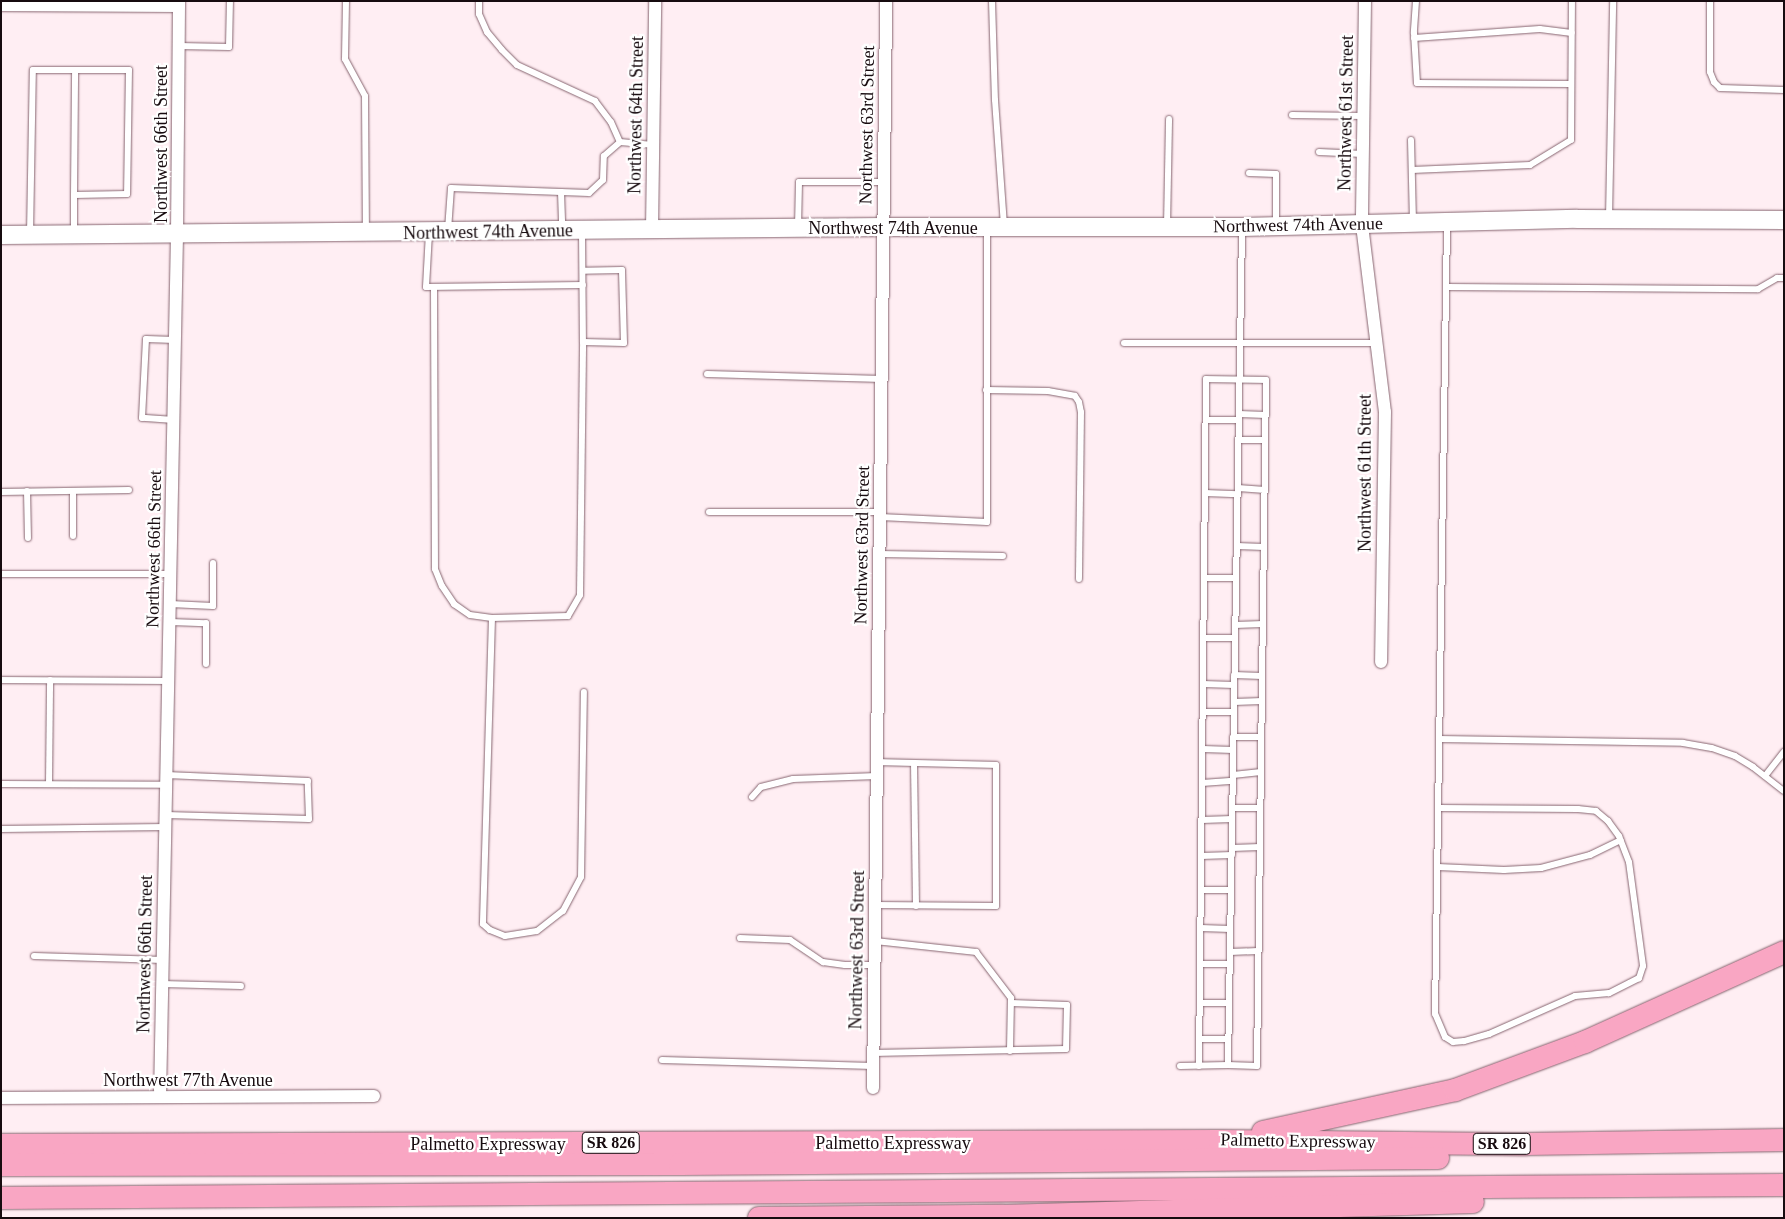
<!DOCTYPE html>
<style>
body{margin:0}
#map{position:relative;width:1785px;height:1219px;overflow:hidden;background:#ffeef3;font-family:Georgia,serif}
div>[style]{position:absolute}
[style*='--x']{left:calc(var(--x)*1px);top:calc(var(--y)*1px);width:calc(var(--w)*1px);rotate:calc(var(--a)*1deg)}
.roads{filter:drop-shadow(0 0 1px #876570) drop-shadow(0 0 1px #876570)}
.lane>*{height:6px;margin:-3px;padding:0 3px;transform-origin:3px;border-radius:3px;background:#fff}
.street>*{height:12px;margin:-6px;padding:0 6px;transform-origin:6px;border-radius:6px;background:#fff}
.secondary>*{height:18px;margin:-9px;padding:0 9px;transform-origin:9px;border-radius:9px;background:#fff}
.highway>*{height:22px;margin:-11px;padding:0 11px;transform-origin:11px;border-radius:11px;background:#f9a6c3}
span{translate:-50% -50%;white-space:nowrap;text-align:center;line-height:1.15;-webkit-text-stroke:4.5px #fff;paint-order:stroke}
.shield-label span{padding:1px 4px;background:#fff;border:1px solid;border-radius:4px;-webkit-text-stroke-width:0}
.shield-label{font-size:16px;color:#170b0f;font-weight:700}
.street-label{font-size:18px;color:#170b0f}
.frame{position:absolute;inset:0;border:2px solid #170b0f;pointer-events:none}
</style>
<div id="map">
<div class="roads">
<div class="lane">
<i style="--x:346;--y:1;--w:58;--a:91"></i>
<i style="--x:345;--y:59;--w:42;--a:61.6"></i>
<i style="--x:365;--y:96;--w:134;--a:89.6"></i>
<i style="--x:479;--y:1;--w:13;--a:90"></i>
<i style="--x:479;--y:14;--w:20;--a:66"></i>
<i style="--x:487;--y:32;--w:23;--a:50"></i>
<i style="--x:502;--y:50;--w:21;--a:45"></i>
<i style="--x:517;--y:65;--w:86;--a:24.8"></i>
<i style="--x:595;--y:101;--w:26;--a:53"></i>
<i style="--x:611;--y:122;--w:22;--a:66"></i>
<i style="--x:992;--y:1;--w:99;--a:88.3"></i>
<i style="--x:995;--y:100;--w:127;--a:85.9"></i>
<i style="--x:1416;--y:1;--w:32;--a:94"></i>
<i style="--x:1414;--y:33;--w:50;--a:86.6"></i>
<i style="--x:1417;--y:83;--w:154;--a:0.4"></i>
<i style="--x:1710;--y:1;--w:71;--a:90"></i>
<i style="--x:1710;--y:72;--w:11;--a:68"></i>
<i style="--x:1714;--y:82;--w:8;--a:45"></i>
<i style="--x:1720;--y:88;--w:64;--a:1.8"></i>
<i style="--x:1414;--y:38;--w:126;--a:-4.1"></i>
<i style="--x:1540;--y:29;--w:32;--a:7"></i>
<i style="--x:179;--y:46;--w:50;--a:1.1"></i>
<i style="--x:229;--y:47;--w:46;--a:-88.8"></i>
<i style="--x:1292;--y:115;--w:71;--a:0.8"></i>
<i style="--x:1411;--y:140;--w:82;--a:88.6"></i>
<i style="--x:1319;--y:152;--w:44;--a:2.6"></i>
<i style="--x:1412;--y:170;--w:118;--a:-2.4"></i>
<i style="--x:1530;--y:165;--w:48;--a:-31.4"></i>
<i style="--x:1571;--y:140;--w:139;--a:-89.6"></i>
<i style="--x:1249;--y:173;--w:27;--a:2"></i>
<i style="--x:1276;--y:174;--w:51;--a:90"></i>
<i style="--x:561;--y:192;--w:28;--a:2"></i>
<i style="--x:589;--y:193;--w:19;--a:-43"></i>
<i style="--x:603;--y:180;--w:24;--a:-88"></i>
<i style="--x:604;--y:156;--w:21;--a:-41"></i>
<i style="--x:620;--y:142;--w:33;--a:5"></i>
<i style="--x:1609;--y:218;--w:217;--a:-88.9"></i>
<i style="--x:1167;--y:226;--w:107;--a:-88.9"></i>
<i style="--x:798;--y:227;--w:45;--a:-88.7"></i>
<i style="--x:799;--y:182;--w:85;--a:0"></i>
<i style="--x:448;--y:230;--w:42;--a:-85.9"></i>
<i style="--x:451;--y:188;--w:110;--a:2.1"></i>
<i style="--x:561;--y:192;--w:38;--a:88"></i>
<i style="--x:582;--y:232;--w:110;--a:89.5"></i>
<i style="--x:583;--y:342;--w:41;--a:1.4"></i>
<i style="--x:624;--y:343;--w:73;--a:-91.6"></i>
<i style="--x:622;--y:270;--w:39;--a:179"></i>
<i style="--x:429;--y:233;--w:54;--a:93.2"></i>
<i style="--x:426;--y:287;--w:157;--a:-0.7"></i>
<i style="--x:30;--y:234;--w:164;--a:-89"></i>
<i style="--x:33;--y:70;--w:42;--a:0"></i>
<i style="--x:74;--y:234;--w:39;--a:-90"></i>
<i style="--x:74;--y:195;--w:125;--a:-89.5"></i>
<i style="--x:75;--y:70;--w:54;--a:0"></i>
<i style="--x:129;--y:70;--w:124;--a:90.9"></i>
<i style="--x:127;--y:194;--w:53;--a:178.9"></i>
<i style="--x:434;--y:287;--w:282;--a:89.8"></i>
<i style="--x:435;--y:569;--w:18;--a:68"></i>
<i style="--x:442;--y:586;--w:22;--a:56"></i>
<i style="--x:454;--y:604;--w:19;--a:35"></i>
<i style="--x:470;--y:615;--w:22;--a:8"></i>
<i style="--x:492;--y:618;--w:76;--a:-1.5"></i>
<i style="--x:568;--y:616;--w:24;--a:-60"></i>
<i style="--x:580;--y:595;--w:253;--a:-89.3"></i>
<i style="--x:1447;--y:287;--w:311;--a:0.4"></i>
<i style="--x:1758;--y:289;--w:22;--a:-30"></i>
<i style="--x:1777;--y:278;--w:7;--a:0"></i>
<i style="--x:1124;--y:343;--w:253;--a:0"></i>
<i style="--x:707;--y:374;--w:175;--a:1.6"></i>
<i style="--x:986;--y:390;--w:62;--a:0.9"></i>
<i style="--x:1048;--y:391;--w:27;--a:10"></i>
<i style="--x:1075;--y:396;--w:7;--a:56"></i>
<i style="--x:1079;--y:402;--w:10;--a:79"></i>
<i style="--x:1081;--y:412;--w:167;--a:90.7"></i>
<i style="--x:1239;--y:414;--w:27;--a:2"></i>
<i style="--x:174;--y:420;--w:32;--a:-176"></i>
<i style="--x:142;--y:418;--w:79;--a:-87.1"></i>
<i style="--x:146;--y:339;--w:29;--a:2"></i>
<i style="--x:1206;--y:420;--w:33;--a:0"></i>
<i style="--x:1238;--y:440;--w:27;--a:0"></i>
<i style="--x:1238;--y:488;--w:27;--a:4"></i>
<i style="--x:27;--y:491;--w:47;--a:88.8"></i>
<i style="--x:73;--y:491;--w:45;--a:90"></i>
<i style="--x:1;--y:492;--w:128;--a:-0.9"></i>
<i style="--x:1205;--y:493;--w:33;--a:2"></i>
<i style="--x:709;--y:512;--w:170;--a:0"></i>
<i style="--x:880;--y:517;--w:107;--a:2.7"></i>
<i style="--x:987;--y:522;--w:293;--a:-90"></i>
<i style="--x:1237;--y:546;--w:27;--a:2"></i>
<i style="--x:879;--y:554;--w:124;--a:0.9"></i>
<i style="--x:1;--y:574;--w:169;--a:0"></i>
<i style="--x:1204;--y:578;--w:32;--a:0"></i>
<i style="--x:170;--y:604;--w:43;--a:2.7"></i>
<i style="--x:213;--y:606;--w:43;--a:-90"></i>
<i style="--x:492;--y:618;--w:306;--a:91.7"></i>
<i style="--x:483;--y:924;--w:9;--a:41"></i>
<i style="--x:490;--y:930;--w:16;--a:22"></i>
<i style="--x:505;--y:936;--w:32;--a:-9"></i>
<i style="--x:537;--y:931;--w:33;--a:-38"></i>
<i style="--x:563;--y:911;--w:38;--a:-62"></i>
<i style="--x:581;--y:877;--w:185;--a:-89.1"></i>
<i style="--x:170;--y:622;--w:36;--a:2"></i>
<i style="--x:206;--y:623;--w:41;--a:90"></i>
<i style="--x:1235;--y:625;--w:28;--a:-2"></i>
<i style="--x:1204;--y:638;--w:31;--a:0"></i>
<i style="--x:1234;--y:675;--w:28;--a:2"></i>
<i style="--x:1;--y:680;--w:167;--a:0.3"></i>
<i style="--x:1203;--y:684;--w:31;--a:2"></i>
<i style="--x:1234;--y:702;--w:28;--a:-2"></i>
<i style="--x:1203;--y:712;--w:31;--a:0"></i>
<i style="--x:1233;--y:737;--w:28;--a:0"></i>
<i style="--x:1439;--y:739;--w:244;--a:0.9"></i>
<i style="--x:1683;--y:743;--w:29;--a:10"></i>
<i style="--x:1712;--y:748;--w:24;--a:19"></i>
<i style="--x:1735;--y:756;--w:21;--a:31"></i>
<i style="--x:1753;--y:767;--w:39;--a:38"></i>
<i style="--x:1203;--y:749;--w:30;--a:2"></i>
<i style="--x:914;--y:763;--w:143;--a:89.2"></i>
<i style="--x:1233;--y:775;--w:28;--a:-6"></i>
<i style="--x:1765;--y:776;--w:31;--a:-52"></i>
<i style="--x:1202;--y:783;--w:31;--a:-4"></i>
<i style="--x:1;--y:784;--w:165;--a:0.3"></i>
<i style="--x:49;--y:784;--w:104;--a:-89.4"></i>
<i style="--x:752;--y:797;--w:13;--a:-48"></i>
<i style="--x:761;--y:787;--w:33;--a:-14"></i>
<i style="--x:793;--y:779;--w:84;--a:-2"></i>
<i style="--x:1232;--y:808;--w:28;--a:0"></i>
<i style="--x:1439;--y:808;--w:139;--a:0.4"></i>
<i style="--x:1578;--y:809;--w:18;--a:6"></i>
<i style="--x:1596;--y:811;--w:16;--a:40"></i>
<i style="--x:1608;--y:821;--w:19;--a:54"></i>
<i style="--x:1619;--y:836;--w:28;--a:69"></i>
<i style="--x:1629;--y:862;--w:105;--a:82.3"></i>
<i style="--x:1643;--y:966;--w:13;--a:108"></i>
<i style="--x:1639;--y:978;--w:34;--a:153"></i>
<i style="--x:1609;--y:993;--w:34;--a:175"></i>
<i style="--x:1575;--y:996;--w:94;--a:156.2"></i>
<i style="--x:1489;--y:1034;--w:26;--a:164"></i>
<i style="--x:1464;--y:1041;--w:11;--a:175"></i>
<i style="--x:1453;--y:1042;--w:9;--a:-148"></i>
<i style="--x:1445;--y:1037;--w:25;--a:-113"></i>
<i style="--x:1435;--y:1014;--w:790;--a:-89.13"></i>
<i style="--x:166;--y:815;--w:143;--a:1.6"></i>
<i style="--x:309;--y:819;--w:38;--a:-92"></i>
<i style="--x:308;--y:781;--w:142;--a:-177.6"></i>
<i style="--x:1202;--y:820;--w:30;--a:-2"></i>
<i style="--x:1;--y:829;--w:165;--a:-0.7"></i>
<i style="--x:1232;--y:848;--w:28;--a:-2"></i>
<i style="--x:1201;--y:856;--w:31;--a:-2"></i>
<i style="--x:1438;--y:867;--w:66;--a:2.6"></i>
<i style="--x:1504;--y:870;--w:37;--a:-3"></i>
<i style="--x:1541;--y:868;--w:51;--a:-14.9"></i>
<i style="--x:1590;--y:855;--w:34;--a:-26"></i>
<i style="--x:1201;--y:890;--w:30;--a:0"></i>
<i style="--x:875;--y:905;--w:121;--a:0.5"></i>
<i style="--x:996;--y:906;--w:141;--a:-90"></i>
<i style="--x:996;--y:765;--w:119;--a:-178.6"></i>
<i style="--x:1201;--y:928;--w:29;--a:2"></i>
<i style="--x:740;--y:938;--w:50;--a:2.3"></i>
<i style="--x:790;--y:940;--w:40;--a:34"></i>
<i style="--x:823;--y:962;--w:22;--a:8"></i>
<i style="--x:845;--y:965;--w:29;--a:0"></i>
<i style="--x:875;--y:941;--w:102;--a:6.2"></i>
<i style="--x:976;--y:952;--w:58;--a:52.7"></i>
<i style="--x:1011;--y:998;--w:53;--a:91.1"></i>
<i style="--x:1230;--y:952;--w:28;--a:-2"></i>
<i style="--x:34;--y:956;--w:129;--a:1.8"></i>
<i style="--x:1200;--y:964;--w:30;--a:0"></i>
<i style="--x:162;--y:984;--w:79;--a:1.5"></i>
<i style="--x:1200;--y:1003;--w:29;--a:0"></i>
<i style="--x:1200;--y:1039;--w:28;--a:0"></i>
<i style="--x:873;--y:1053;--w:193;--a:-1.2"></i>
<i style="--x:1066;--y:1049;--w:44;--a:-88.7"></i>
<i style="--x:1067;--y:1005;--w:56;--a:-178"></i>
<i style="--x:662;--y:1060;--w:211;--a:1.6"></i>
<i style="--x:1180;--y:1066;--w:48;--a:-1.2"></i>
<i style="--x:1228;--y:1065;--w:837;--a:-89.04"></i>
<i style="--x:1199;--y:1066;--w:687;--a:-89.42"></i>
<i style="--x:1206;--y:379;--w:60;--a:1"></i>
<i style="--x:1266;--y:380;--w:686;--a:90.75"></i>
<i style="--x:1257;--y:1066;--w:29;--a:-178"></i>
</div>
<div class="street">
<i style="--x:1365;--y:1;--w:224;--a:90.8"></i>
<i style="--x:1362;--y:225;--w:188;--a:83"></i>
<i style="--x:1385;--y:412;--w:250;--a:90.9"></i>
<i style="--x:1;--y:5;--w:178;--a:0.3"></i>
<i style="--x:652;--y:230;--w:229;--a:-89.2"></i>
<i style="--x:873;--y:1088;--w:1087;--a:-89.31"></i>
<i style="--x:160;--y:1097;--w:862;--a:-88.87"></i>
<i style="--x:177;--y:235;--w:234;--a:-89.5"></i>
<i style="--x:1;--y:1098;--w:373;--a:-0.3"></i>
</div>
<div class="secondary">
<i style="--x:1;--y:235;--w:883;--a:-0.52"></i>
<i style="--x:884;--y:227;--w:358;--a:0"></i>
<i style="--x:1242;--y:227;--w:335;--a:-1.4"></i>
<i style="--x:1577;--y:219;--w:207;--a:0.3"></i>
</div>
<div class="highway">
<i style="--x:1263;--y:1132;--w:197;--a:-12.3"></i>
<i style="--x:1455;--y:1090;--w:139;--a:-20.3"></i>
<i style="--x:1585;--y:1042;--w:218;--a:-24.3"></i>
<i style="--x:1;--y:1145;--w:1219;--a:-0.19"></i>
<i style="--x:1220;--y:1141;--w:307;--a:0.6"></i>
<i style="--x:1527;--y:1144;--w:257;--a:-0.9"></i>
<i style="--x:1;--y:1165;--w:679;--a:-0.08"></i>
<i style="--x:680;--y:1164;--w:758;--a:-0.45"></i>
<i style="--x:1;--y:1198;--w:1783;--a:-0.42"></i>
<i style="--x:759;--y:1218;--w:244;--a:-0.5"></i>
<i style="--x:1003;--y:1216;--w:470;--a:-1.7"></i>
</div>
</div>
<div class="shield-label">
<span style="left:611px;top:1143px">SR 826</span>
<span style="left:1502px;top:1144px">SR 826</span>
</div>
<div class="street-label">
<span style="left:1346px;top:113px;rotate:-89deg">Northwest 61st Street</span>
<span style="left:636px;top:115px;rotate:-89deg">Northwest 64th Street</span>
<span style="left:867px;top:125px;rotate:-89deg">Northwest 63rd Street</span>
<span style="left:161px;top:144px;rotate:-90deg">Northwest 66th Street</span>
<span style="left:1298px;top:225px;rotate:-1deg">Northwest 74th Avenue</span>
<span style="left:893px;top:228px">Northwest 74th Avenue</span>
<span style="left:488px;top:232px;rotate:-1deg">Northwest 74th Avenue</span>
<span style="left:1365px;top:473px;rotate:-90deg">Northwest 61th Street</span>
<span style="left:862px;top:545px;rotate:-89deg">Northwest 63rd Street</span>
<span style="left:154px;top:549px;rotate:-89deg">Northwest 66th Street</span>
<span style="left:857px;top:950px;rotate:-89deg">Northwest 63rd Street</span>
<span style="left:145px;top:954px;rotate:-89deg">Northwest 66th Street</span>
<span style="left:188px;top:1080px">Northwest 77th Avenue</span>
<span style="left:1298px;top:1141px;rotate:1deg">Palmetto Expressway</span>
<span style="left:893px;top:1143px">Palmetto Expressway</span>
<span style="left:488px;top:1144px">Palmetto Expressway</span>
</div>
<div class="frame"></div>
</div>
